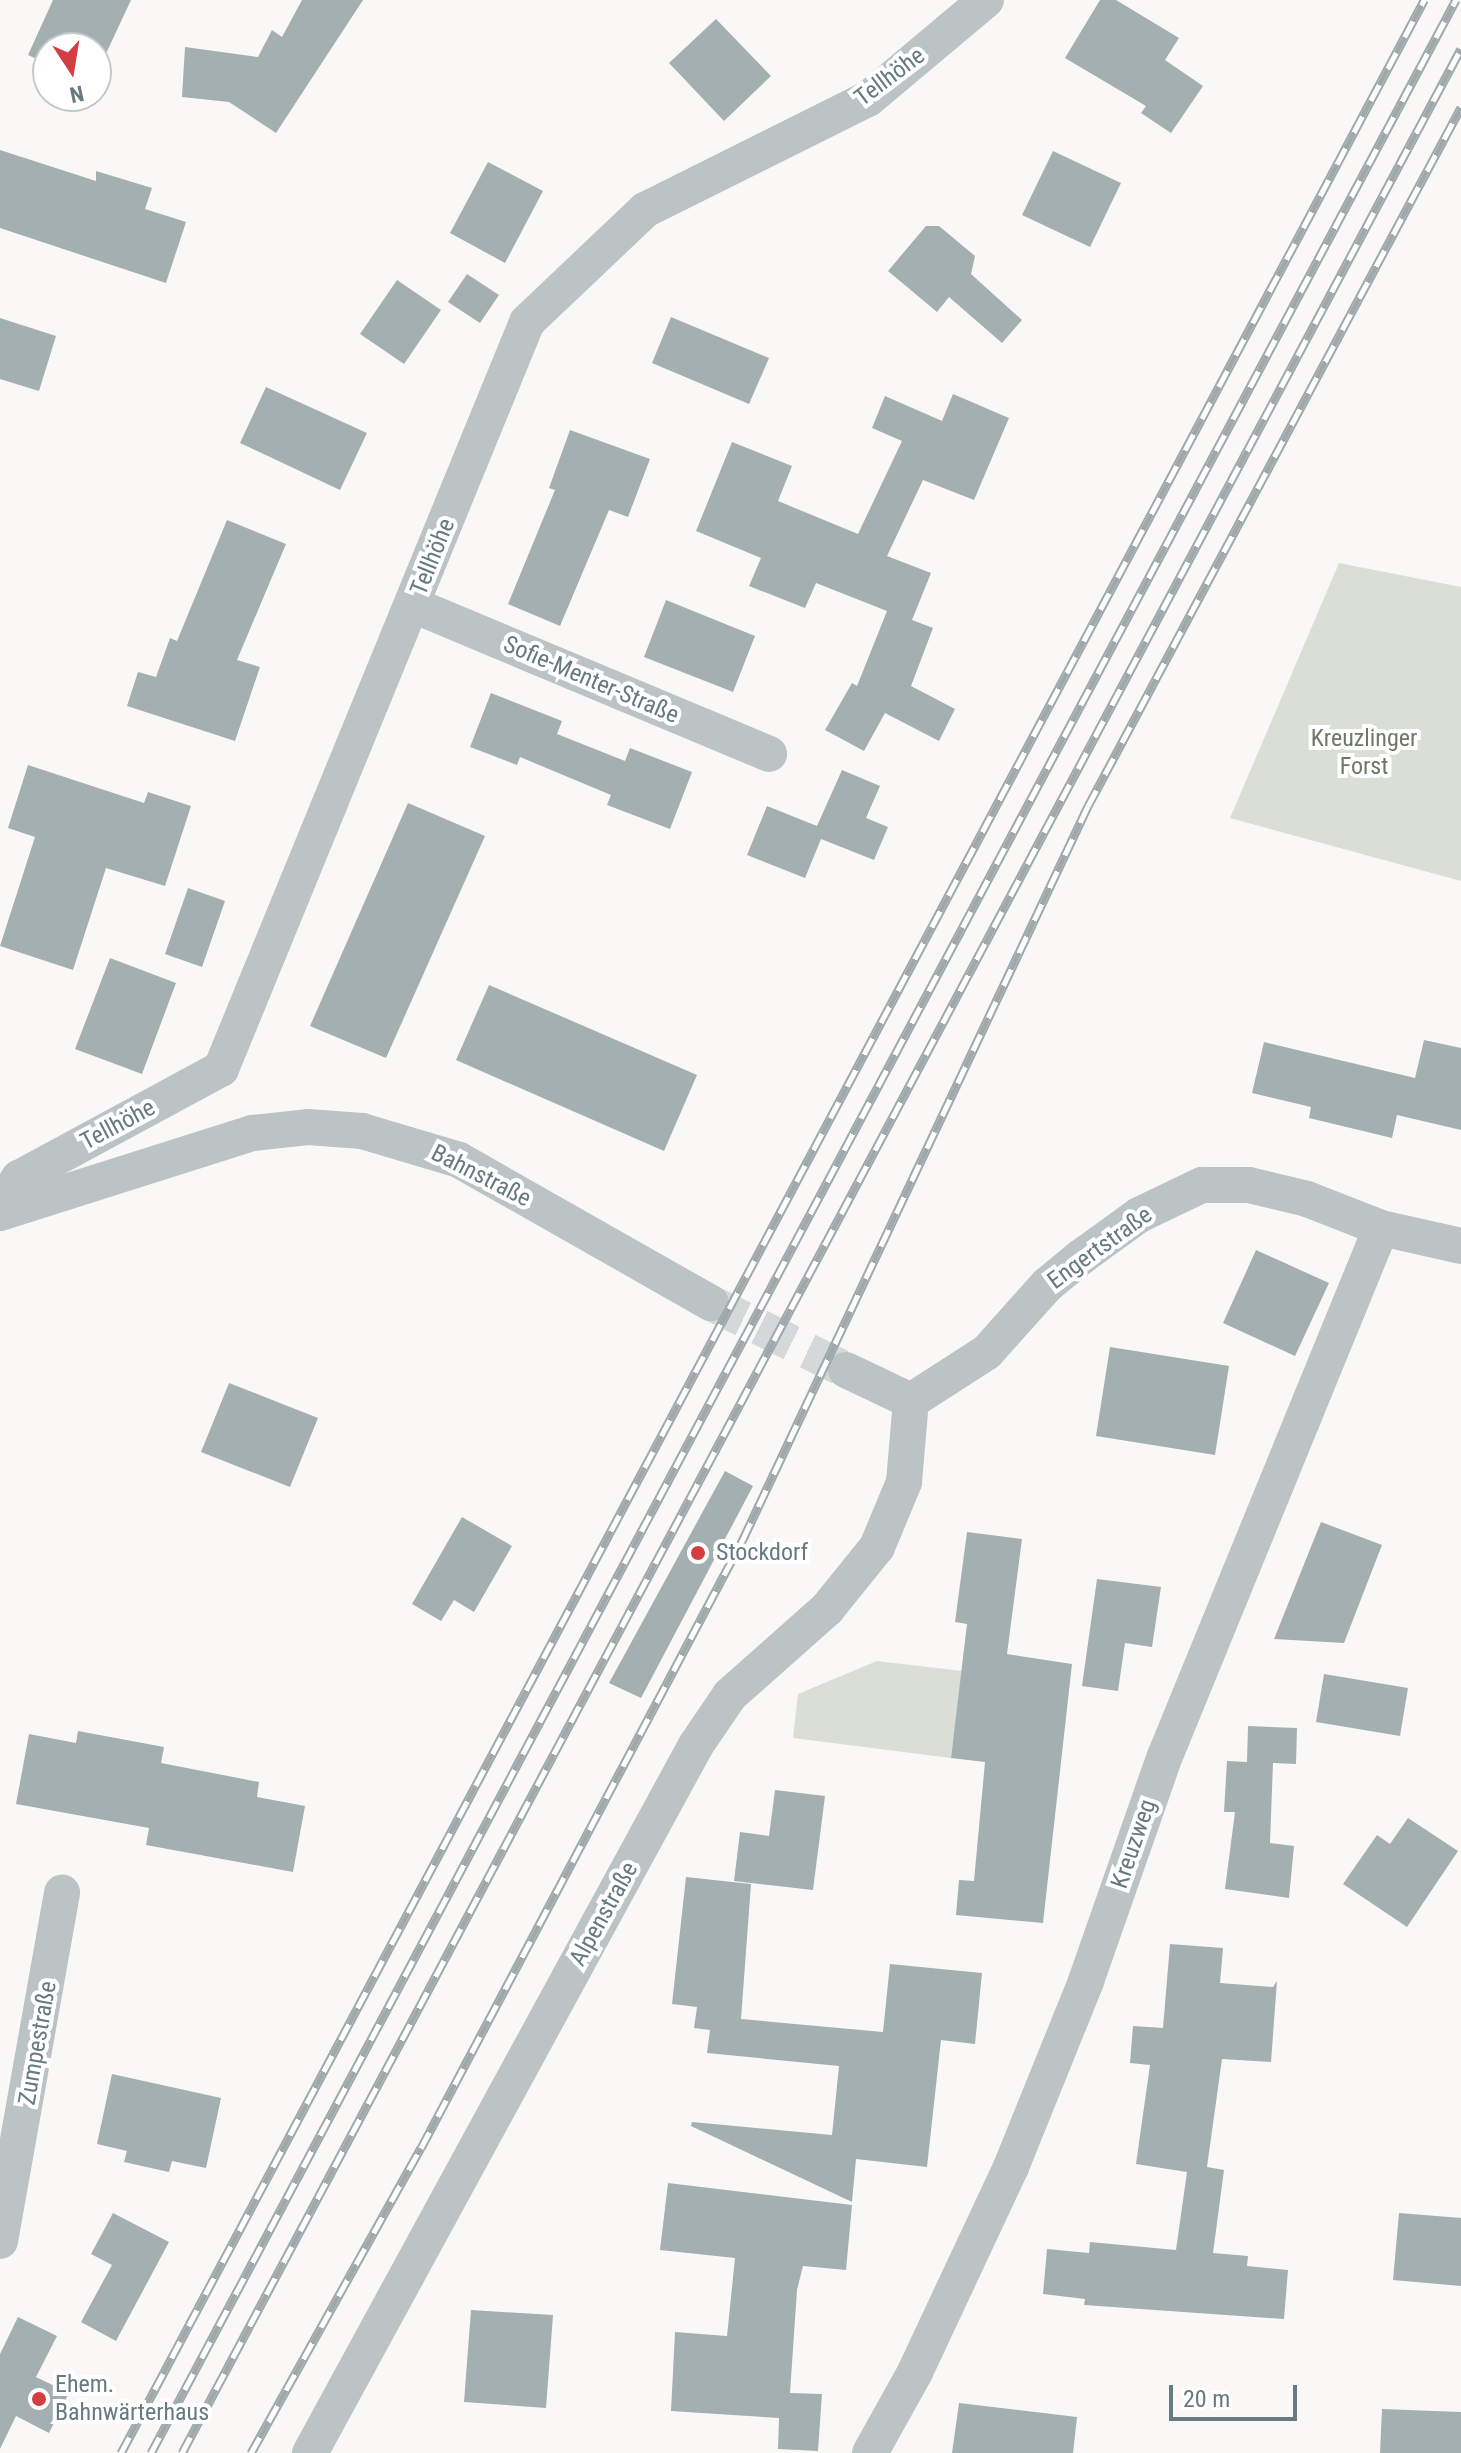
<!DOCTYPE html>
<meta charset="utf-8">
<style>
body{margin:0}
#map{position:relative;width:1461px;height:2453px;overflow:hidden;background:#f9f8f7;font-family:"Roboto Condensed",sans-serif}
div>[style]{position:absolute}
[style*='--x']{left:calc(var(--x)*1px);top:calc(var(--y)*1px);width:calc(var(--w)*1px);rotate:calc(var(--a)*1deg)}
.green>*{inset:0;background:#dbddd7}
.building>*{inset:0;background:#a4afb2}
.street-tunnel>*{height:36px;margin-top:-18px;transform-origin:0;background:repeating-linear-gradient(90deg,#d4d8d9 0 36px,transparent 0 54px)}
.street>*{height:36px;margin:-18px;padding:0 18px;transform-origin:18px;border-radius:18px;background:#bcc3c4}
.rail>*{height:9px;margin-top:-4.5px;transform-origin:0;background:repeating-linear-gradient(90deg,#fff 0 18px,#9fa8ab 0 36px);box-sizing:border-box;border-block:2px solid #9fa8ab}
.dots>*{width:22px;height:22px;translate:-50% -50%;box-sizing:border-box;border:4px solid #fff;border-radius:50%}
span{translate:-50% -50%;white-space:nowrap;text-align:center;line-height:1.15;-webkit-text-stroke:8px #fff;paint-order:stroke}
.street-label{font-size:24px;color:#667a7f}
.park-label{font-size:24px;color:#6d7865}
.poi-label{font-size:24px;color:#667a7f}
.left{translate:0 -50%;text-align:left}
.north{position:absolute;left:32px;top:32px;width:80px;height:80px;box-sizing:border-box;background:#fff;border:2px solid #c2cacc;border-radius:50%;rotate:168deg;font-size:22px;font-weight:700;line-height:32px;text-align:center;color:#667a7f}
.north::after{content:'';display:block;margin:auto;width:28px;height:36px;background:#d23e42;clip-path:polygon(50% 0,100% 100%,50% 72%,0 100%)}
.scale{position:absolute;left:1169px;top:2385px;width:128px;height:36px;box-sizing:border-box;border:4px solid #667a7f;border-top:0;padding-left:10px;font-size:24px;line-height:28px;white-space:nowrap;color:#667a7f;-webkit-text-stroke:6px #fff;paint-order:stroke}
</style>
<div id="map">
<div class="green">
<i style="clip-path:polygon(1339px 563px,1461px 587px,1461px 881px,1230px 818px)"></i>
<i style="clip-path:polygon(877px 1661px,962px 1671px,951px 1758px,793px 1738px,798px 1694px)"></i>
</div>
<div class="building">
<i style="clip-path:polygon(53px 0,131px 0,96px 75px,96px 48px,48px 48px,48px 64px,28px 55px)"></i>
<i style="clip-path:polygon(302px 0,363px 0,276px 133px,229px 102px,182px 97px,185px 47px,258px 57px,272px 30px,282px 37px)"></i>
<i style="clip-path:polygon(1100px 0,1116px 0,1179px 38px,1165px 60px,1203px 86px,1171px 133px,1141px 113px,1146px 106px,1065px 58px)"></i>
<i style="clip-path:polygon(716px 19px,771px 76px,724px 121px,669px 63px)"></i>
<i style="clip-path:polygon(0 150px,96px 181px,96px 171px,152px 188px,145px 209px,186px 222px,166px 283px,0 228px)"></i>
<i style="clip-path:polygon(1053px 151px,1121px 183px,1090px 247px,1022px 215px)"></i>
<i style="clip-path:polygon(488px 162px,543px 191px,505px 263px,450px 233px)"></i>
<i style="clip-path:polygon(926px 226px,939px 226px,975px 256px,971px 274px,1022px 320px,1002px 343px,949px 297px,937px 312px,888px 271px)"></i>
<i style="clip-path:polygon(467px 274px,499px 295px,480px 323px,448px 302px)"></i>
<i style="clip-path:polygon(397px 280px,441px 310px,404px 364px,360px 334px)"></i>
<i style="clip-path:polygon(671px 317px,769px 358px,749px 404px,652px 363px)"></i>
<i style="clip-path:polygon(0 318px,56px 336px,39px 391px,0 379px)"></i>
<i style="clip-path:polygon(266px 387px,367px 433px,340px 490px,240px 443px)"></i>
<i style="clip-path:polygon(953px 394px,1009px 418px,974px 500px,923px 480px,887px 556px,931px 573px,912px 620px,933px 628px,911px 686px,955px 709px,939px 741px,885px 713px,864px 751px,825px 730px,852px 683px,857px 686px,887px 611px,816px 583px,805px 608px,749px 586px,761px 558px,696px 531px,732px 442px,792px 466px,778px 501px,858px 534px,902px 441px,872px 428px,885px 396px,942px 421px)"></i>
<i style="clip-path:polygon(570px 430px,650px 459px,628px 517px,609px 510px,560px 626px,508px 604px,555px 490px,549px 488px)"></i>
<i style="clip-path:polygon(227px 520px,286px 544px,237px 660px,260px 667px,235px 741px,127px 706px,138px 672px,156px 677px,170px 638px,177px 641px)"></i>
<i style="clip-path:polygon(666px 600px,755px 636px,733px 692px,644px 657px)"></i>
<i style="clip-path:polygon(491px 693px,562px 721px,557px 734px,625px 761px,630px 748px,692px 772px,670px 829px,607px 805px,611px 795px,520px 757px,517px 765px,470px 747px)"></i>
<i style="clip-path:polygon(28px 765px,144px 803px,148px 792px,191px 806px,165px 886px,106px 868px,73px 970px,0 946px,35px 837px,8px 828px)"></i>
<i style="clip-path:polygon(842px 770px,880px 786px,866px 818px,888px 827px,874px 860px,821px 839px,805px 878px,747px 855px,767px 806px,817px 826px)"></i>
<i style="clip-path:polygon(408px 803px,485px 836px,386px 1058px,310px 1026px)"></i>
<i style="clip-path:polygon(188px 888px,225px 901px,202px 967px,165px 954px)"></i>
<i style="clip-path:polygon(110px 958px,176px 983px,142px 1074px,75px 1049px)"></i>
<i style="clip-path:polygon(489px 985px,697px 1075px,664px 1151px,456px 1060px)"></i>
<i style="clip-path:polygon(1424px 1040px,1461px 1048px,1461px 1130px,1397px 1115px,1392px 1138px,1309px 1118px,1311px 1107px,1252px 1093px,1264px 1042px,1415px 1078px)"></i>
<i style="clip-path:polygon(1256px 1250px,1329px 1283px,1295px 1356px,1223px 1323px)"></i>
<i style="clip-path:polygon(1110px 1347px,1229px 1366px,1215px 1455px,1096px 1436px)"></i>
<i style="clip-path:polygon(229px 1383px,318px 1418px,290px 1487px,201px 1452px)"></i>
<i style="clip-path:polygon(725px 1471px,753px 1486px,641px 1698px,609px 1683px)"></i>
<i style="clip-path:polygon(462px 1517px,512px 1546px,474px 1612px,454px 1600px,441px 1621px,412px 1604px)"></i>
<i style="clip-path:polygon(1321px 1522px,1382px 1545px,1344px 1643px,1274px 1639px)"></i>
<i style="clip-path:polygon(967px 1532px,1022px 1539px,1007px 1654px,1072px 1664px,1043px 1923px,956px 1915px,959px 1880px,974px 1881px,985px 1762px,951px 1758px,967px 1624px,955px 1622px)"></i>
<i style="clip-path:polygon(1097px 1579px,1161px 1587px,1152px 1647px,1125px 1643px,1118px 1691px,1082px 1686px)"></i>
<i style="clip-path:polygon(1324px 1674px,1408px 1688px,1400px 1736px,1316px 1722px)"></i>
<i style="clip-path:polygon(1248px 1726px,1297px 1728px,1296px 1764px,1273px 1763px,1270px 1843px,1294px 1846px,1289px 1898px,1225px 1889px,1235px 1812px,1224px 1812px,1227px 1761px,1247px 1762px)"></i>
<i style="clip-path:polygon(78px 1731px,164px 1747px,161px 1763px,259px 1782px,257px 1797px,305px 1806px,293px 1872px,146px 1845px,149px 1828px,16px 1804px,29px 1734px,76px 1743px)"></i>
<i style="clip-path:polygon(775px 1790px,825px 1796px,813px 1890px,734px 1881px,740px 1832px,769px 1836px)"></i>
<i style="clip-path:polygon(1408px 1818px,1458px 1851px,1407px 1927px,1343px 1884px,1377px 1835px,1390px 1844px)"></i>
<i style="clip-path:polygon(686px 1877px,751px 1884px,741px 2019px,883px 2032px,890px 1964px,982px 1973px,975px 2044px,941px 2040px,927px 2167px,856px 2159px,852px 2202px,691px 2126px,692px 2122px,832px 2135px,839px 2066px,707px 2053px,710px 2030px,694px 2028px,697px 2007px,672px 2004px)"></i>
<i style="clip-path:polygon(1170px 1944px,1223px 1948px,1220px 1983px,1273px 1987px,1277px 1981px,1271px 2062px,1222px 2059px,1207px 2167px,1224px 2170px,1213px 2253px,1248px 2256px,1247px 2266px,1288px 2270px,1284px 2319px,1084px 2305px,1085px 2299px,1043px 2294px,1047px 2249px,1089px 2253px,1090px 2242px,1176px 2250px,1187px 2172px,1136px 2164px,1150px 2065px,1130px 2063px,1133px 2026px,1163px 2028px)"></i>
<i style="clip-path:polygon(112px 2074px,221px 2098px,206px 2168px,172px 2161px,169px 2172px,124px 2162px,127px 2151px,97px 2144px)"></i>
<i style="clip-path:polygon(668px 2183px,852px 2205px,846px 2270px,803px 2266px,797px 2290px,790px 2393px,822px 2394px,818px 2451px,778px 2449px,779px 2418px,671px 2411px,675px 2332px,727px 2336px,735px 2258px,660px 2250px)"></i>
<i style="clip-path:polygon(113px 2213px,169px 2242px,116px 2341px,81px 2322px,112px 2265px,91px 2254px)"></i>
<i style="clip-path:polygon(1399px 2213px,1461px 2218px,1461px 2286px,1393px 2280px)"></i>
<i style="clip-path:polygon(471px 2310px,553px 2315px,546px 2408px,464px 2402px)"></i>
<i style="clip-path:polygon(18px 2317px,57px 2336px,36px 2377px,69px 2393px,49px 2433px,16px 2416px,0 2449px,0 2354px)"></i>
<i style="clip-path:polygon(959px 2403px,1077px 2417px,1073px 2453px,952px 2453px)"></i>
<i style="clip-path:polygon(1382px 2409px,1461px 2412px,1461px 2453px,1380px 2453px)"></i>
</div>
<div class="street-tunnel">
<i style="--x:711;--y:1303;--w:151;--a:26.4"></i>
</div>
<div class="street">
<i style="--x:413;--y:605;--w:386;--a:22.7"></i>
<i style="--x:0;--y:1207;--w:35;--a:-57"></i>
<i style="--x:19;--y:1178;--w:230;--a:-28.4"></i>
<i style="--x:221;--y:1069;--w:807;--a:-67.72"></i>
<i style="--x:527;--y:322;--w:163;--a:-43.5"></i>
<i style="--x:645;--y:210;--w:249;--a:-26.5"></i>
<i style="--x:868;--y:99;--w:154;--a:-40"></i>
<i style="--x:0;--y:1213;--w:264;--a:-17.6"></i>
<i style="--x:252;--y:1133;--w:56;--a:-6.1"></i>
<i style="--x:308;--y:1127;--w:54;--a:4.2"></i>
<i style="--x:362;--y:1131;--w:101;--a:16.6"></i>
<i style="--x:459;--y:1160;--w:290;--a:29.6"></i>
<i style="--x:846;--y:1370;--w:72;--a:25.5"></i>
<i style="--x:911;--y:1401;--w:90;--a:-32.8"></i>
<i style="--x:987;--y:1352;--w:90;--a:-48.2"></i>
<i style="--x:1047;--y:1285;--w:44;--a:-39.5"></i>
<i style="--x:1081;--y:1257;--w:72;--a:-35.9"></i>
<i style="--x:1139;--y:1215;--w:70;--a:-25.5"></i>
<i style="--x:1202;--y:1185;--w:47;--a:0"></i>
<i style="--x:1249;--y:1185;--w:60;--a:13.6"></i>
<i style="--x:1307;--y:1199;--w:79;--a:21.4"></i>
<i style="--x:1381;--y:1228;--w:82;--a:12.7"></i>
<i style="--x:0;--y:2241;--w:354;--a:-79.9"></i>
<i style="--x:310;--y:2453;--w:806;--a:-61.4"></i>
<i style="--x:696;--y:1745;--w:60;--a:-55.8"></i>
<i style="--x:730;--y:1695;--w:130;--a:-41.6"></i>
<i style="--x:827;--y:1609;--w:80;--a:-51.1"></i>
<i style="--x:877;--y:1547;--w:70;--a:-67.4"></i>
<i style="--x:904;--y:1482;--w:81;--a:-85.1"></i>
<i style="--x:870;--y:2453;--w:93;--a:-60.9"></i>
<i style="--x:915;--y:2372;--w:226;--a:-64.9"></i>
<i style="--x:1011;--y:2167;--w:201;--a:-68"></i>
<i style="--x:1086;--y:1981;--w:238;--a:-70.7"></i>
<i style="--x:1165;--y:1756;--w:570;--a:-67.75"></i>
</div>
<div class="rail">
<i style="--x:121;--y:2453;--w:2778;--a:-62.02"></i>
<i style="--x:151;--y:2453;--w:2779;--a:-61.99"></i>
<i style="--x:182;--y:2453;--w:2723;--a:-61.99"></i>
<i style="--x:251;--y:2453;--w:349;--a:-60.9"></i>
<i style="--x:421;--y:2148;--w:689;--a:-62.13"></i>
<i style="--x:743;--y:1539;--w:810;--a:-64.8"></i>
<i style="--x:1088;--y:806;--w:792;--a:-61.91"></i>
</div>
<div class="dots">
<i style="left:698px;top:1553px;background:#d23e42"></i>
<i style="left:39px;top:2399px;background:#d23e42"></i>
</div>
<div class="street-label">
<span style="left:890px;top:77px;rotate:-37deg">Tellhöhe</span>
<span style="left:433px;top:557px;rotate:-68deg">Tellhöhe</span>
<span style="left:591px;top:680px;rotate:23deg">Sofie-Menter-Straße</span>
<span style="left:118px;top:1125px;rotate:-28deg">Tellhöhe</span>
<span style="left:481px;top:1176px;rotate:27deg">Bahnstraße</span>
<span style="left:1100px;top:1248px;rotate:-36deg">Engertstraße</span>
<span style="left:1134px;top:1844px;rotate:-71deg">Kreuzweg</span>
<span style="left:604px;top:1914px;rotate:-61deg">Alpenstraße</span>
<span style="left:38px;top:2043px;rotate:-80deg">Zumpestraße</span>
</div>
<div class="park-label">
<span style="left:1364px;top:753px">Kreuzlinger<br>Forst</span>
</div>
<div class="poi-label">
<span class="left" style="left:716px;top:1553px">Stockdorf</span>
<span class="left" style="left:55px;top:2399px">Ehem.<br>Bahnwärterhaus</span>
</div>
<div class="north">N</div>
<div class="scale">20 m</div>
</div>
